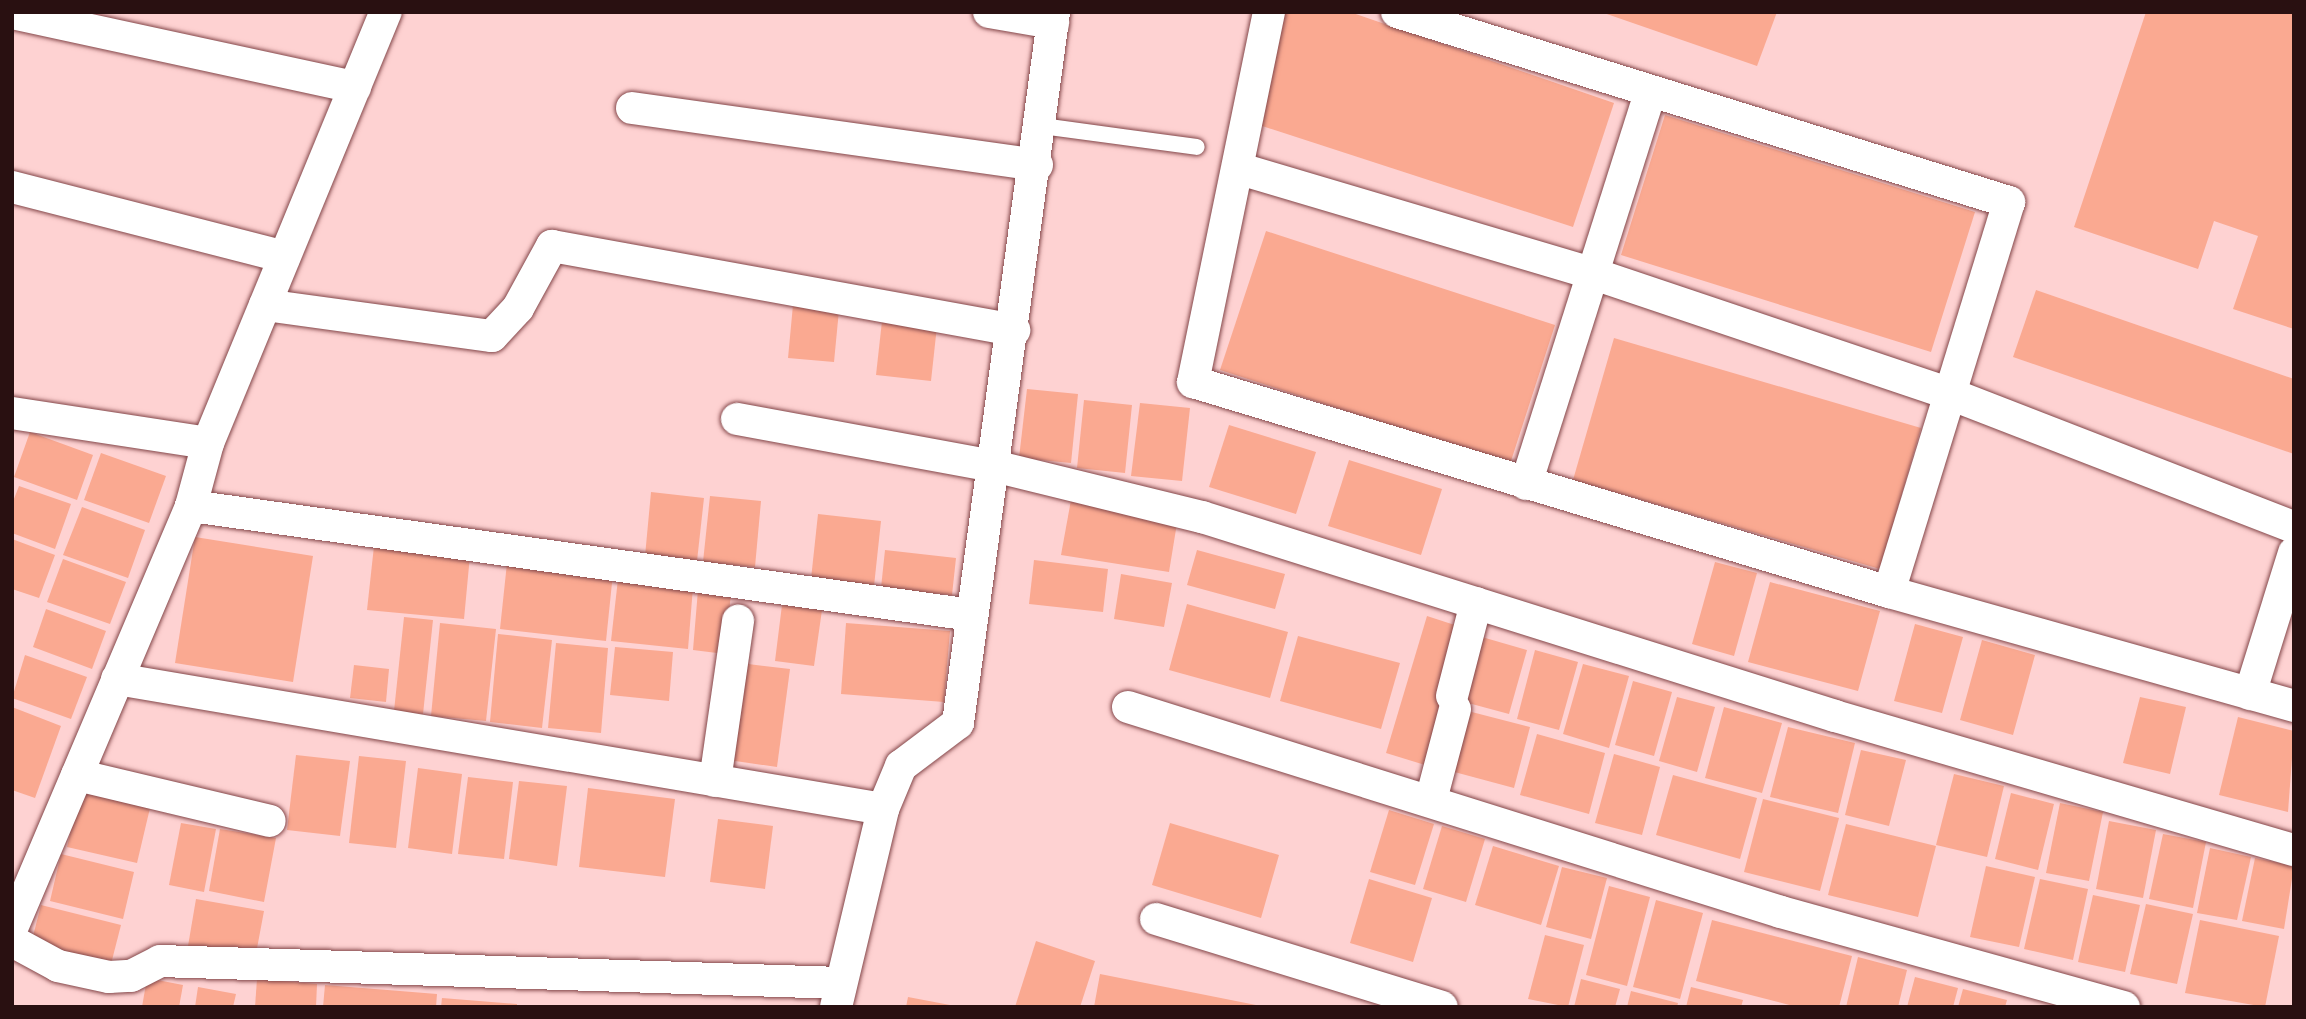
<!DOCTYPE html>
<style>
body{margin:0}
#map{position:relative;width:2306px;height:1019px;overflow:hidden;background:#fed2d2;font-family:Montserrat,sans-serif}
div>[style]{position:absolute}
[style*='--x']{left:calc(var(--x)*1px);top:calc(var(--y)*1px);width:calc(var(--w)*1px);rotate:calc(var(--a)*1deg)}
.building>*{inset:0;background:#faa991}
.roads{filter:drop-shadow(0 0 2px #834649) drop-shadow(0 0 2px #834649)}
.lane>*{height:16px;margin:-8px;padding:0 8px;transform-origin:8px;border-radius:8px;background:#fff}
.street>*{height:32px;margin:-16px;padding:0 16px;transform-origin:16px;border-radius:16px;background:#fff}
span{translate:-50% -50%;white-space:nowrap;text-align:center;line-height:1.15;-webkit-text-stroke:5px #f6e7e7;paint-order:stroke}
.frame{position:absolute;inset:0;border:14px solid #291011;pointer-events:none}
</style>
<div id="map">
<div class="building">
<i style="clip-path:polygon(1280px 12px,1350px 12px,1614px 103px,1573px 227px,1259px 125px)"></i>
<i style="clip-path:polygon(1601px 12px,1777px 12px,1757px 66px)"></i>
<i style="clip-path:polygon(2146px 12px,2294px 12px,2294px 329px,2233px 309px,2258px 236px,2214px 221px,2198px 269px,2074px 227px)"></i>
<i style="clip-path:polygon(1665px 115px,1975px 212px,1931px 352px,1621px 255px)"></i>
<i style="clip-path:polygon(1266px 231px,1555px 325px,1510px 464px,1220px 370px)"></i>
<i style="clip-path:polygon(2036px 290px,2294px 379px,2294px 454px,2013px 357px)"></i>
<i style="clip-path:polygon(793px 305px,839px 310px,834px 362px,788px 358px)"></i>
<i style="clip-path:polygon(882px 321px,937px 326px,931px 381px,876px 375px)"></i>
<i style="clip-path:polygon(1614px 338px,1921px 428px,1880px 569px,1573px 480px)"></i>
<i style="clip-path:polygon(1027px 389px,1078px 394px,1071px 463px,1019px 458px)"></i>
<i style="clip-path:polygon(1084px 400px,1132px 405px,1125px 473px,1077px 468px)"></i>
<i style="clip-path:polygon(1140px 403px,1190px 408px,1182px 481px,1131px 476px)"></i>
<i style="clip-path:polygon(1229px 425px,1316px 452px,1296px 514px,1209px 487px)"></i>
<i style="clip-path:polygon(30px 432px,93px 455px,77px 500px,14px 477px)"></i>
<i style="clip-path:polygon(101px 453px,166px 476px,149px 523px,84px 500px)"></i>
<i style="clip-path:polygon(1349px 460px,1442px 489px,1421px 555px,1328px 526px)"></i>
<i style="clip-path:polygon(19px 486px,71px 504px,55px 549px,12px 533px,12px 504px)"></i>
<i style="clip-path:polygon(651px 492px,704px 498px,697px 561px,645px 556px)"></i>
<i style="clip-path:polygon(710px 496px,761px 501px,755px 567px,703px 562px)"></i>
<i style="clip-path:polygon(1071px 500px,1178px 517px,1169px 572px,1061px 555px)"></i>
<i style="clip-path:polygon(82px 507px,145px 530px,128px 578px,63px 555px)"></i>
<i style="clip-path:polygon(818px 514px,881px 521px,874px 586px,811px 579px)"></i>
<i style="clip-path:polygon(195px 537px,313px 556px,293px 682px,175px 663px)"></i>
<i style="clip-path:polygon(12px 539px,55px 555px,39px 598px,12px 589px)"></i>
<i style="clip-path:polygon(374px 546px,470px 555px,464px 619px,367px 610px)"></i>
<i style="clip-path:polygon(885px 550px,956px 558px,952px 595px,881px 588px)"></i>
<i style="clip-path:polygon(1197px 550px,1285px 574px,1275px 609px,1187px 585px)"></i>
<i style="clip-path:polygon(63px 559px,126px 582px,110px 624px,47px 602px)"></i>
<i style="clip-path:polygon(1034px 560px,1108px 569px,1103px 612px,1029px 604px)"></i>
<i style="clip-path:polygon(1715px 562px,1757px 573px,1734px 656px,1692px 644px)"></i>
<i style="clip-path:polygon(507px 563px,613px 573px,606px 641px,500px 629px)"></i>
<i style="clip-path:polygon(1121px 574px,1172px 583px,1164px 627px,1114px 619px)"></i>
<i style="clip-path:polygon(618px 579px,693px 587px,688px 649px,611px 641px)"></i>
<i style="clip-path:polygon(1770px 582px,1880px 611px,1858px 691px,1748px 662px)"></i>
<i style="clip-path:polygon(698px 590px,731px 593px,725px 654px,693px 650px)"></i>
<i style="clip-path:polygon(1187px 604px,1288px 632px,1270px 698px,1169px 670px)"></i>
<i style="clip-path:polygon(782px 605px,822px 610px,814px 666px,775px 661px)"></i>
<i style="clip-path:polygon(46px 609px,106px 631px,92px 669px,33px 647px)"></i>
<i style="clip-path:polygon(1427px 616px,1467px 629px,1425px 765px,1386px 753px)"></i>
<i style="clip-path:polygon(404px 617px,433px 620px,423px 714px,394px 711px)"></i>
<i style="clip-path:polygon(440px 623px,496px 629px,486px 721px,431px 716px)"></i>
<i style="clip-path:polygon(846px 623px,950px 631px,944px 702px,841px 694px)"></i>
<i style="clip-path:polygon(1915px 624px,1963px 637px,1942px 713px,1894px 701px)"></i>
<i style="clip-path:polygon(498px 634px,552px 640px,542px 728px,490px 722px)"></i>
<i style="clip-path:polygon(1475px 635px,1527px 650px,1509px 714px,1457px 700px)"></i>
<i style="clip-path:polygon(1298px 636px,1400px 663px,1381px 729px,1280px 701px)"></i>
<i style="clip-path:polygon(1982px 640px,2035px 655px,2013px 735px,1960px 720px)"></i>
<i style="clip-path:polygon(556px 643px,608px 648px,601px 733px,548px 728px)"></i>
<i style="clip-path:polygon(615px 647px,673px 652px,669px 701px,610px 695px)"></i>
<i style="clip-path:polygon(1535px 650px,1578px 662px,1559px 730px,1517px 719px)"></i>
<i style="clip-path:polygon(25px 655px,87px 677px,71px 719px,12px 698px)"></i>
<i style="clip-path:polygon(740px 663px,790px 669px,777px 767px,728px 760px)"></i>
<i style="clip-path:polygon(1583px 664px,1629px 676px,1609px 748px,1563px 734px)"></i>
<i style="clip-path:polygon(354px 665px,389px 669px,386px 702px,350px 698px)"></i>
<i style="clip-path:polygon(1633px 681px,1672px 692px,1654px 756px,1615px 745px)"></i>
<i style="clip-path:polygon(1677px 697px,1715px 707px,1697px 772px,1659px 761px)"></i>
<i style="clip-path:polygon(2140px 697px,2186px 707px,2170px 774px,2123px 763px)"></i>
<i style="clip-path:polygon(12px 707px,61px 726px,35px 798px,12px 790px)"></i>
<i style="clip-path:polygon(1724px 707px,1782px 723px,1762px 793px,1705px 778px)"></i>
<i style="clip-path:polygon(1464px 710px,1530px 727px,1514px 788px,1447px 770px)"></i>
<i style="clip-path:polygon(2238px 717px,2294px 731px,2288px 812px,2219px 795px)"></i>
<i style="clip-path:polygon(1788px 727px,1855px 743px,1838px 813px,1770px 797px)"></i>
<i style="clip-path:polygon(1537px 734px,1605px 753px,1589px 814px,1520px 795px)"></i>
<i style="clip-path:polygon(1861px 750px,1906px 760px,1889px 826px,1845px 815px)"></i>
<i style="clip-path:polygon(1614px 754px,1660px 767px,1642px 835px,1595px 823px)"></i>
<i style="clip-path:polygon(296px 755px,350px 761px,340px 836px,287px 830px)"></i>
<i style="clip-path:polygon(359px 756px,406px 761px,396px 848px,349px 843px)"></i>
<i style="clip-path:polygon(418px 768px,462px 774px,452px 854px,408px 848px)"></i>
<i style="clip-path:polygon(1954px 774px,2004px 786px,1987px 857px,1936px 845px)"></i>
<i style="clip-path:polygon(1673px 775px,1757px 798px,1740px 859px,1656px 835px)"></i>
<i style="clip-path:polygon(468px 777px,513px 782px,504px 859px,458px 854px)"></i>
<i style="clip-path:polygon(519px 781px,567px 786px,557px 866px,509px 859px)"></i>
<i style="clip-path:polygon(588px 788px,675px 799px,665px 877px,579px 867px)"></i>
<i style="clip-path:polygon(80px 792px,150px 808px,137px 863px,67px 847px)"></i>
<i style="clip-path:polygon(2011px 793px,2054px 804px,2038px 870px,1995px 859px)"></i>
<i style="clip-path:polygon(1763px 799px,1839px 818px,1820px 891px,1744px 872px)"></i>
<i style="clip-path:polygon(2060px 803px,2103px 812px,2089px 881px,2046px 873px)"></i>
<i style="clip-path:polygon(1389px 810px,1434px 824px,1415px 885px,1370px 872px)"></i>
<i style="clip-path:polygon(718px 819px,773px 826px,765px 889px,710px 882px)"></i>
<i style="clip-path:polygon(2109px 821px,2156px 830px,2143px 898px,2096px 889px)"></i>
<i style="clip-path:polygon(181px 823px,216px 829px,204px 892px,169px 885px)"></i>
<i style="clip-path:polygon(1170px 823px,1279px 855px,1261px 918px,1152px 885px)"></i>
<i style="clip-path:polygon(1846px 824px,1936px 846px,1918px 917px,1828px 895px)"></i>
<i style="clip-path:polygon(1442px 826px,1485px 839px,1466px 902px,1423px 889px)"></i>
<i style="clip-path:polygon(220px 829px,276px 838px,264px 902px,209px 891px)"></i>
<i style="clip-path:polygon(2163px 834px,2206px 842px,2193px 908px,2149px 899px)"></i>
<i style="clip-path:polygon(1493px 846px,1559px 866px,1541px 925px,1475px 905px)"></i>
<i style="clip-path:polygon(2210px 848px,2251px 857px,2237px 920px,2197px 913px)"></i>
<i style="clip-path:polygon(61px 854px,134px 872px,123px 919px,50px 901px)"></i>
<i style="clip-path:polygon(2255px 858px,2294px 866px,2284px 929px,2242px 921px)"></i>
<i style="clip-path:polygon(1986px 866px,2035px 877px,2019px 947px,1970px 937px)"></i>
<i style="clip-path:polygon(1562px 867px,1607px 878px,1591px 939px,1546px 927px)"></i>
<i style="clip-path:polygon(1369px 879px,1432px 898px,1413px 962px,1350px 943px)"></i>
<i style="clip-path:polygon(2040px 879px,2088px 889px,2073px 960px,2024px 949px)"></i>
<i style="clip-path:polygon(1609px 886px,1650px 897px,1627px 986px,1586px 975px)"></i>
<i style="clip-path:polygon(2093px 895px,2140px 905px,2125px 972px,2078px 962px)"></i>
<i style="clip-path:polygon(196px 899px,264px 911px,255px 959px,188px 946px)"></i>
<i style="clip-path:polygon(1656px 900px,1703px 913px,1680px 999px,1633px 987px)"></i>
<i style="clip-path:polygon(2146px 904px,2193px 914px,2177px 984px,2130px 974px)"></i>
<i style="clip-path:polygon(41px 905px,121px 925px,111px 964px,31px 944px)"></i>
<i style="clip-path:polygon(1712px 920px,1852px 956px,1839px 1007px,1797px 1007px,1696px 981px)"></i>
<i style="clip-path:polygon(2200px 920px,2279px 936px,2265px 1007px,2185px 993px)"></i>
<i style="clip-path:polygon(1545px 935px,1584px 945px,1568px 1007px,1528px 999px)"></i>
<i style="clip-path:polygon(1036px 941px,1095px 961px,1080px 1007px,1015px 1007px)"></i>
<i style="clip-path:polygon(1858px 957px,1907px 970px,1898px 1007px,1846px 1007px)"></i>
<i style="clip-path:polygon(1100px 974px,1256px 1005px,1256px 1007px,1094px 1007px)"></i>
<i style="clip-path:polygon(1915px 977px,1958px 988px,1953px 1007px,1907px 1007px)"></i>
<i style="clip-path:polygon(147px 978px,183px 985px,179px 1007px,142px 1007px)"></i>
<i style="clip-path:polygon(257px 979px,317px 984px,316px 1007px,255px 1007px)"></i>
<i style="clip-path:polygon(1581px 979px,1620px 989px,1615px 1007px,1574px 1007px)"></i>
<i style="clip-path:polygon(325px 985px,437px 994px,436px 1007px,323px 1007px)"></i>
<i style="clip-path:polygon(198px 987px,236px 994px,233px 1007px,195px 1007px)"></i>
<i style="clip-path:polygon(1691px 987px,1743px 1000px,1741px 1007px,1686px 1007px)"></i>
<i style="clip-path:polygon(1963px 989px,2007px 1000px,2005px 1007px,1958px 1007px)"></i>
<i style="clip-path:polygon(1631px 991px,1678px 1003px,1677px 1007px,1627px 1007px)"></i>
<i style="clip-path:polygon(908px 997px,950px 1005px,950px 1007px,906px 1007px)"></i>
<i style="clip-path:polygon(442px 998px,517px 1004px,517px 1007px,441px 1007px)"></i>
</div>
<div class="roads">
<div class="lane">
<i style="--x:1042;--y:126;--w:156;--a:7.7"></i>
</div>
<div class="street">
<i style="--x:989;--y:12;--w:65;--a:9.8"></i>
<i style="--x:1269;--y:12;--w:378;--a:101.6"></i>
<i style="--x:1193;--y:382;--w:727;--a:16.79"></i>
<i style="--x:1889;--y:592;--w:421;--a:15.7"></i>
<i style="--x:1397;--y:12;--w:641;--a:17.25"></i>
<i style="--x:2009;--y:202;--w:408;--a:107.1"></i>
<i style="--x:12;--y:13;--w:351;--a:12.2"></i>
<i style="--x:632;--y:108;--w:409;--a:8"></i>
<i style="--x:1240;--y:169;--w:369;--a:16.5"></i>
<i style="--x:1594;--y:274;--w:379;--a:18.6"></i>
<i style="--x:1953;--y:395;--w:366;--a:21.2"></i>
<i style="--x:12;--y:187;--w:281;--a:14.4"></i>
<i style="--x:265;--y:305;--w:229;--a:7.8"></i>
<i style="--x:492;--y:336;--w:38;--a:-47"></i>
<i style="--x:518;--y:308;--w:71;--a:-61.3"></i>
<i style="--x:552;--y:246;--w:470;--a:10.3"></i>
<i style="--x:12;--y:413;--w:198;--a:8.7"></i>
<i style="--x:737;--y:419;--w:261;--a:10.4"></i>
<i style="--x:994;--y:466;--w:214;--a:13.8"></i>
<i style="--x:1202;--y:517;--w:664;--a:17.45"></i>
<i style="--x:1835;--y:716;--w:478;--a:16.3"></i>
<i style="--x:1526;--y:484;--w:412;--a:-72.4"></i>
<i style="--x:191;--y:506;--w:789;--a:7.95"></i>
<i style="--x:117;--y:679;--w:777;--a:9.63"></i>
<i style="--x:2250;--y:694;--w:148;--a:-72.7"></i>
<i style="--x:1452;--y:696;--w:96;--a:-75.5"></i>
<i style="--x:1128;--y:707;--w:684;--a:17.43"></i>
<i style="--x:1781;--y:912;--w:356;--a:15.5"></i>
<i style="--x:77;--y:775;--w:198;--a:13.4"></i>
<i style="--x:715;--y:781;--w:162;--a:-81.8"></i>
<i style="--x:1431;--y:800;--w:94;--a:-75.2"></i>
<i style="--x:1156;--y:919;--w:299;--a:17.1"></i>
<i style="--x:12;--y:928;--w:458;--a:-67"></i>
<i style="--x:191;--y:506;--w:65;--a:-74.9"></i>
<i style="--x:208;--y:443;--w:466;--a:-67.6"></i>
<i style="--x:12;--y:941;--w:52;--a:28.5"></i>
<i style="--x:58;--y:966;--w:52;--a:12.2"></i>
<i style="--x:109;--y:977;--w:22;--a:-3"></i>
<i style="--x:131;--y:976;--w:33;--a:-27"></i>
<i style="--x:160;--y:961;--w:680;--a:1.85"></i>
<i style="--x:836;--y:1007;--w:204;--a:-76.6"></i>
<i style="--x:883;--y:809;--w:47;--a:-67.3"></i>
<i style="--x:901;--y:766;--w:71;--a:-37"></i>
<i style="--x:958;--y:723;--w:717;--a:-82.31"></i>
</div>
</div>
<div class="frame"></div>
</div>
